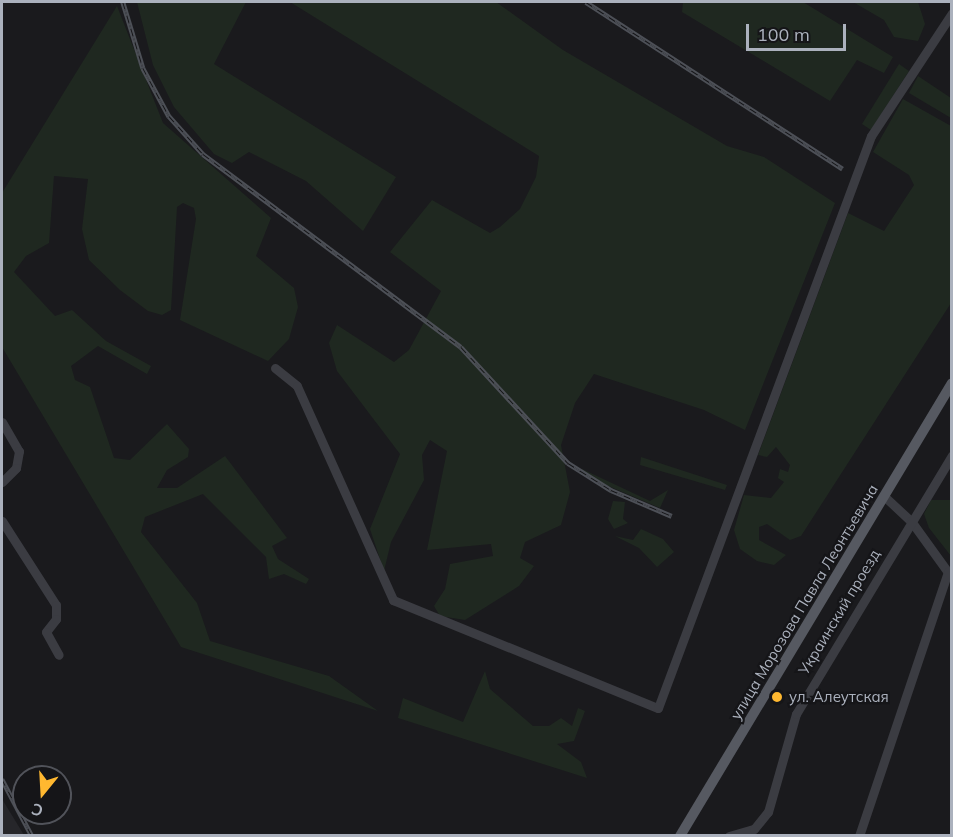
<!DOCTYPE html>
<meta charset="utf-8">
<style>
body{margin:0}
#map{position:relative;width:953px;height:837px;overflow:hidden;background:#1a1a1d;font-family:Mulish,sans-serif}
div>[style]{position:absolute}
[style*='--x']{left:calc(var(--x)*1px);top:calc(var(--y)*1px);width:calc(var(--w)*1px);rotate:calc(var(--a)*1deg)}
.built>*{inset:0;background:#26262a}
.green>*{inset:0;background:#1f2820}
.minor>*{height:9px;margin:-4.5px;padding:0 4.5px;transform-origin:4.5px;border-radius:4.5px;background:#3b3c42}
.major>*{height:10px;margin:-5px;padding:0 5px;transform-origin:5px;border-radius:5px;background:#565961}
.rail>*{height:4.5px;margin-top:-2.25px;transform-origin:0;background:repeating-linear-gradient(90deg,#151518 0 7px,#4d5057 0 14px);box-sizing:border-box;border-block:2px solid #4d5057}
.dots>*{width:16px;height:16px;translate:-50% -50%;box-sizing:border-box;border:3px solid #151518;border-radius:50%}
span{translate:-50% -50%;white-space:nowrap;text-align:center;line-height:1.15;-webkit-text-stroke:4.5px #151518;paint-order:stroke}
.street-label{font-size:15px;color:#abb1bd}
.poi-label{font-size:15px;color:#abb1bd}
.left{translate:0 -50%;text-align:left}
.frame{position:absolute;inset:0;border:3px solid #abb1bd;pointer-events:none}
.north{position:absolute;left:12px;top:765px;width:60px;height:60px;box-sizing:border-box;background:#151518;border:2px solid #51535a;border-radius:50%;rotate:198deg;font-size:16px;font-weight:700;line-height:24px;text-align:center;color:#abb1bd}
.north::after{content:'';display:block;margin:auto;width:21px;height:27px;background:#ffb830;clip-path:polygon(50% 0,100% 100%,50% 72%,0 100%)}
.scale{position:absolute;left:746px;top:24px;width:100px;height:27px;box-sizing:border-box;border:3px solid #abb1bd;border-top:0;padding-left:8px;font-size:18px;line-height:21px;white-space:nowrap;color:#abb1bd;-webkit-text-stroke:4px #151518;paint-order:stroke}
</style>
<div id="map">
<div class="built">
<i style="clip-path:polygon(2px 799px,24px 835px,2px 835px)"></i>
</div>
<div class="green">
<i style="clip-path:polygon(137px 2px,246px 2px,214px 64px,396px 177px,363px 231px,306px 181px,249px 152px,232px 163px,214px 154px,174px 107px,153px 65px)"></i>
<i style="clip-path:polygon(290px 2px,496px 2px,563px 50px,727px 146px,764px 157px,835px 203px,745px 430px,704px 410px,594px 374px,575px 403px,561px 445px,570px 492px,561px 525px,525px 542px,520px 558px,534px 566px,519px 586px,465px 620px,440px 616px,434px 606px,445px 589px,450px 564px,493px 556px,491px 544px,427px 550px,447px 451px,430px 440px,422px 455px,424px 480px,391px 542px,384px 571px,370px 529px,400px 454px,337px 371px,329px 343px,337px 325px,394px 362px,409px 350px,441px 291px,390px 252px,432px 200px,490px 233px,500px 227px,520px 209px,536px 177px,539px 156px)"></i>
<i style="clip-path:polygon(683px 2px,803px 2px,893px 57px,884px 73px,857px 60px,830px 101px,682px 12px)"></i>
<i style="clip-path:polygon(853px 2px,918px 2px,925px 24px,918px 41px,894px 37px,884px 20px)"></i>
<i style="clip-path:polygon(117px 6px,163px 123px,271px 218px,256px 256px,294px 288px,298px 307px,289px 339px,268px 361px,180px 320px,196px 219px,194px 208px,183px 203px,177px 207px,171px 310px,162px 315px,148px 311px,120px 290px,89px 260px,82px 229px,88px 179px,54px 176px,49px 243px,26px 256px,14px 272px,55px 316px,72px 310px,106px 341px,151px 366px,147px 374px,98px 346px,71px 366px,75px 380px,90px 387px,114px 458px,130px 460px,167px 424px,189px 449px,188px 457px,167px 470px,157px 488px,177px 488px,225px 456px,287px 538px,272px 546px,278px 559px,309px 579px,306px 584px,284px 574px,269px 579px,266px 557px,203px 494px,145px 517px,141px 532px,197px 603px,210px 641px,329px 676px,378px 711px,181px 647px,2px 347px,2px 193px)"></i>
<i style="clip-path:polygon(899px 64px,909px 71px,871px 130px,862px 124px)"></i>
<i style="clip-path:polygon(918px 76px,951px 98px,951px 118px,909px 93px)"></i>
<i style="clip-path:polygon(903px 99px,951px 126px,951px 303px,801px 536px,790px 540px,767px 524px,759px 527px,759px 540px,786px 555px,774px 565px,757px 561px,740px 549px,734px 530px,744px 495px,771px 498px,784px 482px,778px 478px,780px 469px,788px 472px,790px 465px,776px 447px,767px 457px,758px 455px,848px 213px,884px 231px,914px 185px,909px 175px,873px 152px)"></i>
<i style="clip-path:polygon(641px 457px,727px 485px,725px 490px,640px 465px)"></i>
<i style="clip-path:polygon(582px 469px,650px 501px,668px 490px,660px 508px,580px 474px)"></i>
<i style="clip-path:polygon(931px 500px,951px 500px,951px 556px,929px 528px,924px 514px)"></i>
<i style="clip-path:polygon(613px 501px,625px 502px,623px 519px,628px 523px,614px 529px,608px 519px)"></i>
<i style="clip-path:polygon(641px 529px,663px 539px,674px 552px,657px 567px,639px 548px,615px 536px,633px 540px)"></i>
<i style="clip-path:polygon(485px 671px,490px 689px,533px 726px,549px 726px,561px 718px,572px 726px,578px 708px,585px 711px,574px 741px,557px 744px,581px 762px,587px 778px,398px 718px,403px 698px,463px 722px)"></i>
</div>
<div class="minor">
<i style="--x:275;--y:368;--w:28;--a:39"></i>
<i style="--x:297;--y:386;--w:235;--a:65.8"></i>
<i style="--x:393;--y:600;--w:286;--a:22.2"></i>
<i style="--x:658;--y:708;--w:610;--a:-69.58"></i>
<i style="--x:871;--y:136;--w:147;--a:-56.6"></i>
<i style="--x:2;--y:422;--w:34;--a:60"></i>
<i style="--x:19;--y:451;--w:17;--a:100"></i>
<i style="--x:16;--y:468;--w:20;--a:135"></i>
<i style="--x:885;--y:497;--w:35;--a:43"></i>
<i style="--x:911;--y:521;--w:67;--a:54.2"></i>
<i style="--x:2;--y:521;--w:100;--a:57.3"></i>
<i style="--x:56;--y:605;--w:14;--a:90"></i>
<i style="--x:56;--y:619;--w:16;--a:128"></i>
<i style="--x:46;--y:632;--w:26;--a:61"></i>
<i style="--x:729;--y:836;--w:26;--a:-16"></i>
<i style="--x:754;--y:829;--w:22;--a:-51"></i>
<i style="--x:768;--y:812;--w:102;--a:-74.1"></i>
<i style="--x:796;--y:714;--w:302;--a:-58.9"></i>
<i style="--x:859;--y:836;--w:279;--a:-71.4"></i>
</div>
<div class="major">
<i style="--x:680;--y:836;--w:528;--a:-59.02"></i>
</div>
<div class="rail">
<i style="--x:123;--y:2;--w:69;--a:73.1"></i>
<i style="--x:143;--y:68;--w:55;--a:61.6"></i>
<i style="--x:169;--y:116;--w:51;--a:48.2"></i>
<i style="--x:203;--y:154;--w:322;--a:36.8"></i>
<i style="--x:461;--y:347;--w:158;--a:47.3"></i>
<i style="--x:568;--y:463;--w:51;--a:32.1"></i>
<i style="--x:611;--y:490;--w:66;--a:23.1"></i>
<i style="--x:586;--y:2;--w:306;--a:33"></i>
<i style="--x:2;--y:779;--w:64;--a:62.2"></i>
</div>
<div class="dots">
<i style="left:777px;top:697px;background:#ffb830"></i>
</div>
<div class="street-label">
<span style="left:804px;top:602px;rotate:-59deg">улица Морозова Павла Леонтьевича</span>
<span style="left:839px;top:612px;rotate:-59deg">Украинский проезд</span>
</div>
<div class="poi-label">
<span class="left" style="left:789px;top:697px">ул. Алеутская</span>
</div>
<div class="frame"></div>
<div class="north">С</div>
<div class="scale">100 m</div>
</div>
